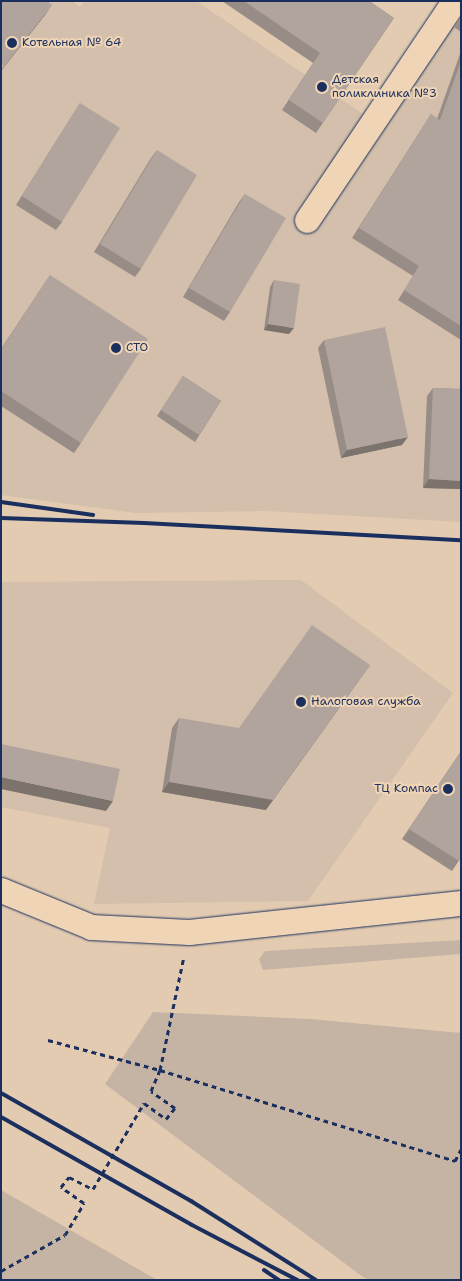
<!DOCTYPE html>
<meta charset="utf-8">
<style>
body{margin:0}
#map{position:relative;width:462px;height:1281px;overflow:hidden;background:#e2cbb1;font-family:"Shantell Sans",sans-serif}
div>[style]{position:absolute}
[style*='--x']{left:calc(var(--x)*1px);top:calc(var(--y)*1px);width:calc(var(--w)*1px);rotate:calc(var(--a)*1deg)}
.built>*{inset:0;background:#d3bfab}
.green>*{inset:0;background:#c5b4a4}
.path>*{height:3px;margin-top:-1.5px;transform-origin:0;background:repeating-linear-gradient(90deg,#1b2f5e 0 5px,transparent 0 9px)}
.roads{filter:drop-shadow(0 0 1px #1b2f5e) drop-shadow(0 0 1px #1b2f5e)}
.minor>*{height:25px;margin:-12.5px;padding:0 12.5px;transform-origin:12.5px;border-radius:12.5px;background:#efd5b6}
.rail>*{height:4px;margin:-2px;padding:0 2px;transform-origin:2px;border-radius:2px;background:#1b2f5e}
.wall>*{inset:0;background:#988d86}
.shaded-wall>*{inset:0;background:#7c736d}
.building>*{inset:0;background:#b1a49c}
.dots>*{width:14px;height:14px;translate:-50% -50%;box-sizing:border-box;border:2px solid #efd5b6;border-radius:50%}
span{translate:-50% -50%;white-space:nowrap;text-align:center;line-height:1.15;-webkit-text-stroke:4px #efd5b6;paint-order:stroke}
.poi-label{font-size:12px;color:#1b2f5e}
.left{translate:0 -50%;text-align:left}
.right{translate:-100% -50%;text-align:right}
.frame{position:absolute;inset:0;border:2px solid #1b2f5e;pointer-events:none}
</style>
<div id="map">
<div class="built">
<i style="clip-path:polygon(1px 1px,72px 1px,80px 7px,85px 1px,196px 1px,384px 128px,461px 12px,461px 522px,265px 511px,136px 513px,1px 495px)"></i>
<i style="clip-path:polygon(301px 580px,453px 693px,308px 901px,94px 904px,110px 828px,1px 807px,1px 582px)"></i>
</div>
<div class="green">
<i style="clip-path:polygon(461px 940px,461px 954px,263px 970px,259px 959px,265px 951px)"></i>
<i style="clip-path:polygon(153px 1012px,310px 1019px,461px 1033px,461px 1280px,369px 1280px,363px 1277px,105px 1084px)"></i>
<i style="clip-path:polygon(1px 1190px,157px 1280px,1px 1280px)"></i>
</div>
<div class="path">
<i style="--x:48;--y:1040;--w:116;--a:15"></i>
<i style="--x:160;--y:1070;--w:309;--a:17.1"></i>
<i style="--x:455;--y:1161;--w:13;--a:-63"></i>
<i style="--x:1;--y:1271;--w:73;--a:-29.4"></i>
<i style="--x:65;--y:1235;--w:37;--a:-59"></i>
<i style="--x:84;--y:1203;--w:28;--a:-145"></i>
<i style="--x:61;--y:1187;--w:13;--a:-51"></i>
<i style="--x:69;--y:1177;--w:27;--a:27"></i>
<i style="--x:93;--y:1189;--w:100;--a:-59.3"></i>
<i style="--x:144;--y:1103;--w:27;--a:36"></i>
<i style="--x:166;--y:1119;--w:14;--a:-51"></i>
<i style="--x:175;--y:1108;--w:29;--a:-145"></i>
<i style="--x:151;--y:1091;--w:23;--a:-67"></i>
<i style="--x:160;--y:1070;--w:116;--a:-78.1"></i>
</div>
<div class="roads">
<div class="minor">
<i style="--x:307;--y:220;--w:264;--a:-56.1"></i>
<i style="--x:1;--y:890;--w:97;--a:22.3"></i>
<i style="--x:91;--y:927;--w:98;--a:2.9"></i>
<i style="--x:189;--y:932;--w:274;--a:-6.1"></i>
</div>
</div>
<div class="rail">
<i style="--x:1;--y:502;--w:93;--a:8"></i>
<i style="--x:1;--y:518;--w:143;--a:2"></i>
<i style="--x:144;--y:523;--w:317;--a:3.1"></i>
<i style="--x:1;--y:1093;--w:219;--a:29.6"></i>
<i style="--x:191;--y:1201;--w:148;--a:32.3"></i>
<i style="--x:1;--y:1117;--w:219;--a:29.5"></i>
<i style="--x:192;--y:1225;--w:119;--a:27.6"></i>
<i style="--x:264;--y:1270;--w:18;--a:34"></i>
</div>
<div class="wall">
<i style="clip-path:polygon(222px 1px,369px 1px,394px 18px,316px 133px,282px 110px,313px 63px)"></i>
<i style="clip-path:polygon(461px 15px,461px 32px,454px 27px)"></i>
<i style="clip-path:polygon(461px 51px,461px 340px,398px 300px,413px 276px,352px 238px,431px 114px,437px 119px)"></i>
<i style="clip-path:polygon(80px 103px,62px 222px,56px 230px,16px 205px)"></i>
<i style="clip-path:polygon(157px 150px,141px 269px,135px 277px,94px 252px,151px 158px)"></i>
<i style="clip-path:polygon(245px 194px,230px 312px,224px 321px,183px 297px,239px 202px)"></i>
<i style="clip-path:polygon(50px 275px,81px 443px,74px 453px,1px 406px,1px 349px)"></i>
<i style="clip-path:polygon(274px 280px,289px 334px,264px 330px,270px 287px)"></i>
<i style="clip-path:polygon(324px 340px,402px 445px,341px 458px,318px 348px)"></i>
<i style="clip-path:polygon(183px 376px,221px 401px,195px 442px,157px 416px)"></i>
<i style="clip-path:polygon(433px 388px,461px 389px,461px 489px,423px 488px,427px 396px)"></i>
<i style="clip-path:polygon(179px 718px,266px 810px,162px 792px,172px 728px)"></i>
<i style="clip-path:polygon(461px 751px,460px 859px,452px 871px,402px 839px)"></i>
</div>
<div class="shaded-wall">
<i style="clip-path:polygon(52px 5px,45px 15px,1px 71px,1px 70px)"></i>
<i style="clip-path:polygon(268px 324px,294px 328px,289px 334px,264px 330px)"></i>
<i style="clip-path:polygon(408px 437px,402px 445px,341px 458px,347px 450px)"></i>
<i style="clip-path:polygon(429px 479px,461px 481px,461px 489px,423px 488px)"></i>
<i style="clip-path:polygon(370px 665px,266px 810px,162px 792px,169px 782px)"></i>
<i style="clip-path:polygon(1px 777px,113px 801px,106px 811px,1px 789px)"></i>
</div>
<div class="building">
<i style="clip-path:polygon(1px 1px,47px 1px,52px 5px,4px 66px,1px 64px)"></i>
<i style="clip-path:polygon(244px 1px,369px 1px,394px 18px,323px 123px,289px 100px,320px 53px)"></i>
<i style="clip-path:polygon(461px 61px,461px 326px,404px 290px,419px 266px,359px 228px,431px 114px,440px 120px)"></i>
<i style="clip-path:polygon(80px 103px,120px 128px,62px 222px,22px 196px)"></i>
<i style="clip-path:polygon(157px 150px,197px 175px,141px 269px,100px 244px)"></i>
<i style="clip-path:polygon(245px 194px,286px 218px,230px 312px,189px 288px)"></i>
<i style="clip-path:polygon(50px 275px,148px 339px,81px 443px,1px 391px,1px 350px)"></i>
<i style="clip-path:polygon(274px 280px,300px 284px,294px 328px,268px 324px)"></i>
<i style="clip-path:polygon(385px 327px,408px 437px,347px 450px,324px 340px)"></i>
<i style="clip-path:polygon(183px 376px,221px 401px,199px 435px,161px 410px)"></i>
<i style="clip-path:polygon(433px 388px,461px 389px,461px 481px,429px 479px)"></i>
<i style="clip-path:polygon(312px 625px,370px 665px,273px 800px,169px 782px,179px 718px,239px 728px)"></i>
<i style="clip-path:polygon(1px 744px,120px 769px,113px 801px,1px 777px)"></i>
<i style="clip-path:polygon(461px 751px,461px 858px,459px 861px,409px 829px)"></i>
</div>
<div class="dots">
<i style="left:12px;top:43px;background:#1b2f5e"></i>
<i style="left:322px;top:87px;background:#1b2f5e"></i>
<i style="left:116px;top:348px;background:#1b2f5e"></i>
<i style="left:301px;top:702px;background:#1b2f5e"></i>
<i style="left:448px;top:789px;background:#1b2f5e"></i>
</div>
<div class="poi-label">
<span class="left" style="left:22px;top:43px">Котельная № 64</span>
<span class="left" style="left:332px;top:87px">Детская<br>поликлиника №3</span>
<span class="left" style="left:126px;top:348px">СТО</span>
<span class="left" style="left:311px;top:702px">Налоговая служба</span>
<span class="right" style="left:438px;top:789px">ТЦ Компас</span>
</div>
<div class="frame"></div>
</div>
